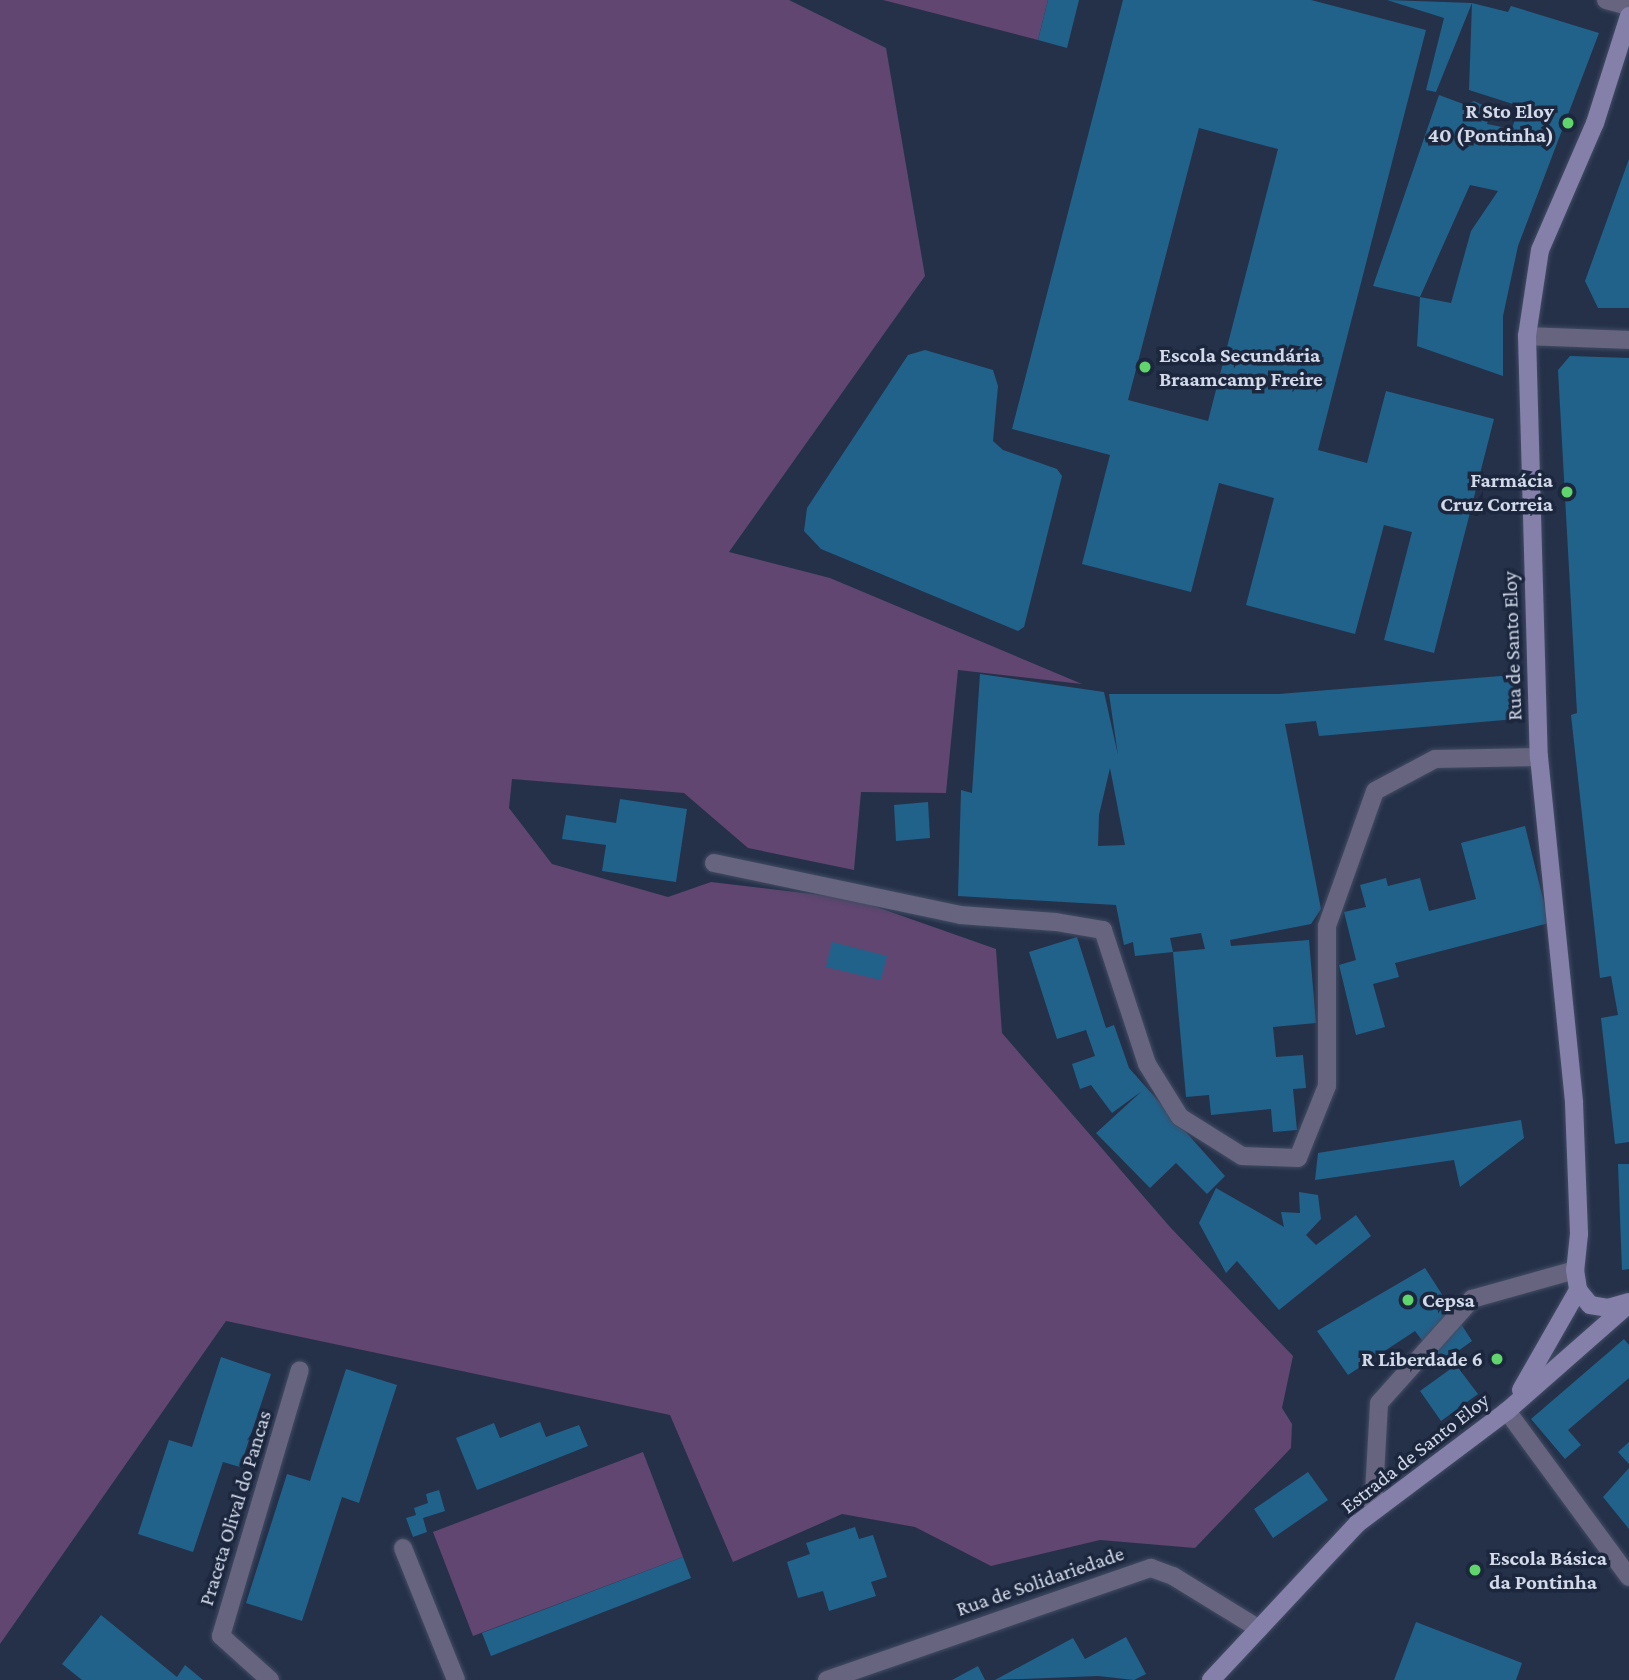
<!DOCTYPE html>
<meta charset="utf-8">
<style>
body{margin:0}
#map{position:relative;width:1629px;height:1680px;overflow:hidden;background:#253149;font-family:"Crimson Pro",serif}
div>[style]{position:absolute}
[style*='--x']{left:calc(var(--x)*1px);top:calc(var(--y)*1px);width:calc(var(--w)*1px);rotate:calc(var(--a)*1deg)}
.green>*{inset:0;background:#604670}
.building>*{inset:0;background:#21628b}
.roads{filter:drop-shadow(0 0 2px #414c63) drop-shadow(0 0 2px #414c63)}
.lane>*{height:18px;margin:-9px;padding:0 9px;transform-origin:9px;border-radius:9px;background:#66647f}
.street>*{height:18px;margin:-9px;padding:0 9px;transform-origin:9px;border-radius:9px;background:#66647f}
.secondary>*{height:18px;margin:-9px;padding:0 9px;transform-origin:9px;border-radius:9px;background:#8480aa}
.dots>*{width:19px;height:19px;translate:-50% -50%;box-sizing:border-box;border:4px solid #1c273e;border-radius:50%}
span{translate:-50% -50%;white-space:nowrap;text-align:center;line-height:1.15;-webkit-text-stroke:7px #1c273e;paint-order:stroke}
.poi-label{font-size:21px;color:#d2daea;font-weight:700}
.right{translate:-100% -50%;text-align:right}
.left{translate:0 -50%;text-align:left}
.street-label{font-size:21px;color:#d2daea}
</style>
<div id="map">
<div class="green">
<i style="clip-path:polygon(0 0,789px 0,886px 48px,925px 276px,729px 552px,830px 578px,1082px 684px,958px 670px,946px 793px,861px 792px,854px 870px,748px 848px,684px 793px,512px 779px,509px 808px,552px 864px,668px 897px,711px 882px,854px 899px,996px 949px,1002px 1033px,1170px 1227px,1293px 1356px,1282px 1408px,1292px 1424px,1291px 1448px,1195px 1548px,1100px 1540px,991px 1566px,915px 1527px,842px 1514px,733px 1562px,670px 1415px,226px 1321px,0 1644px)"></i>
<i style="clip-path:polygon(883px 0,1048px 0,1038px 40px)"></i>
<i style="clip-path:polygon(643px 1452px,683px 1557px,473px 1636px,433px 1532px)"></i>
</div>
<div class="building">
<i style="clip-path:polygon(1048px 0,1079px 0,1067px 48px,1038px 40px)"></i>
<i style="clip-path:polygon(evenodd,1123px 0,1311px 0,1426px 30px,1318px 450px,1367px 463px,1386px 391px,1494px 419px,1434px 653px,1384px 640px,1412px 532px,1384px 525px,1355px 634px,1246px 605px,1274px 498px,1219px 483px,1191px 592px,1082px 564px,1110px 455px,1012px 429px,1123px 0,1199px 128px,1278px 149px,1208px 421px,1128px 400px,1199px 128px)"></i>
<i style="clip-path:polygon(1387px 0,1472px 3px,1436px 92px,1426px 90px,1444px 18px)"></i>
<i style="clip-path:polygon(1472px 3px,1508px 12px,1511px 6px,1599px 33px,1518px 246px,1503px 316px,1503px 376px,1417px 346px,1420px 297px,1451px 303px,1471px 231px,1498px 191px,1470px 185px,1420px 297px,1373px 286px,1439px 95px,1466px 105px,1474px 101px,1491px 109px,1487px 124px,1512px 129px,1519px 106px,1469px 90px)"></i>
<i style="clip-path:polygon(1629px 159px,1629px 308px,1598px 308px,1585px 281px)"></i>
<i style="clip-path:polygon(925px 350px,993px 370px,998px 386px,993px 441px,1003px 450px,1057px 469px,1062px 476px,1024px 627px,1018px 631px,821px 549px,804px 531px,807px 508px,908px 355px)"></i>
<i style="clip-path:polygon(1570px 356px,1629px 358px,1629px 1142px,1615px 1144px,1601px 1018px,1618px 1015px,1611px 976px,1600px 978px,1571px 715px,1577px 713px,1558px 370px)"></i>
<i style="clip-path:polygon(evenodd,980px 674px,1104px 692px,1118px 755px,1109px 694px,1279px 694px,1513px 675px,1516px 719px,1319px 736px,1316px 721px,1285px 724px,1321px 909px,1311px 924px,1230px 940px,1231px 946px,1309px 940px,1316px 1023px,1273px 1027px,1276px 1057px,1303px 1055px,1306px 1088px,1293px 1089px,1297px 1130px,1273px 1132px,1271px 1109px,1211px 1115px,1209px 1095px,1186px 1097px,1173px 952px,1135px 956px,1133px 942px,1124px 945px,1116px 905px,958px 896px,961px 790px,972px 793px,980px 674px,1110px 768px,1125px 845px,1098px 846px,1099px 815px,1110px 768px,980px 674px,1201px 933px,1205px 949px,1173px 952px,1170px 938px,1201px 933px)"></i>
<i style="clip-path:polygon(620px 799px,687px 809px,676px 882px,602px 871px,606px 845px,562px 839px,566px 815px,616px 823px)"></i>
<i style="clip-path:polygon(928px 802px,930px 838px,896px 841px,894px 805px)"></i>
<i style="clip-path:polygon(1525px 826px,1549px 923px,1395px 963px,1399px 977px,1373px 984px,1385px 1027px,1356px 1035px,1339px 965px,1356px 960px,1344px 912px,1366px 907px,1360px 885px,1386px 878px,1388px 886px,1420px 878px,1429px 911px,1476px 899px,1461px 843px)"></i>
<i style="clip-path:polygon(1077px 937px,1106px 1028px,1114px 1025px,1129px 1068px,1225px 1176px,1207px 1194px,1176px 1163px,1150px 1188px,1096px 1133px,1142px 1091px,1112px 1113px,1091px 1085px,1080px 1089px,1072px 1064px,1095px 1056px,1086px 1030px,1057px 1039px,1029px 952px)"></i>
<i style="clip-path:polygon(832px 942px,887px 956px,881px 980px,826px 967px)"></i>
<i style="clip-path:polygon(1521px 1120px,1524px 1138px,1460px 1187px,1454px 1160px,1315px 1180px,1318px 1153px)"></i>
<i style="clip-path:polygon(1618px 1164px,1629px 1164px,1629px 1269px,1622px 1270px)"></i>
<i style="clip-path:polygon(1216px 1188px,1284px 1227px,1281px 1212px,1300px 1213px,1299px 1192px,1318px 1195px,1321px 1219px,1306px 1235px,1316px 1245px,1356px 1215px,1371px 1236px,1279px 1310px,1237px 1261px,1226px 1273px,1199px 1223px)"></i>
<i style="clip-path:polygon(1425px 1268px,1472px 1341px,1440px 1364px,1415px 1331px,1348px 1375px,1317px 1331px)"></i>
<i style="clip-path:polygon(1624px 1339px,1629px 1345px,1629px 1378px,1568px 1430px,1581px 1445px,1565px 1459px,1531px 1419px)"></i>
<i style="clip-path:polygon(221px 1357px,271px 1374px,240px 1467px,223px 1462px,193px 1552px,138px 1534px,169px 1440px,192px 1447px)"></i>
<i style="clip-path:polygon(1456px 1365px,1478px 1394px,1441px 1421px,1420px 1391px)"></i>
<i style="clip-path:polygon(346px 1369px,397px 1385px,359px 1503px,342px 1497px,302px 1621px,246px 1603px,287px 1474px,310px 1481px)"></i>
<i style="clip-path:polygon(540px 1422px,546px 1437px,579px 1425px,588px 1446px,477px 1490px,456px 1438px,494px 1423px,500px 1438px)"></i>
<i style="clip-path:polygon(1629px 1442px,1629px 1464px,1618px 1452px)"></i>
<i style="clip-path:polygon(1629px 1468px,1629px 1529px,1603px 1497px)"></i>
<i style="clip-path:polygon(1308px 1472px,1328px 1500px,1273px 1538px,1254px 1509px)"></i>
<i style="clip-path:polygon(439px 1490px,445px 1511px,423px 1518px,427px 1532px,413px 1537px,406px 1518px,416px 1515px,414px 1508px,428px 1503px,426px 1494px)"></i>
<i style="clip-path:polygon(855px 1527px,859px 1539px,873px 1535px,887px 1577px,871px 1582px,876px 1596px,829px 1611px,823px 1591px,798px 1598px,787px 1562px,810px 1554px,806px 1543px)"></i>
<i style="clip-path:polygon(683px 1557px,691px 1578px,491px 1656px,482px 1633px)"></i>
<i style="clip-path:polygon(101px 1615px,177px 1677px,185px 1665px,203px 1680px,82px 1680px,62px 1664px)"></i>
<i style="clip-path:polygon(1416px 1622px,1522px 1663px,1516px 1680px,1394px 1680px)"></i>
<i style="clip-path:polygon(1126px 1637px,1146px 1674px,1134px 1680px,1098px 1676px,995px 1680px,1073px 1638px,1085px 1659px)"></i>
<i style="clip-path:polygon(978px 1666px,985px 1680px,952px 1680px)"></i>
</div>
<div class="roads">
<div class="lane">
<i style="--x:714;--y:863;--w:251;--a:11.9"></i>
<i style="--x:960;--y:915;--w:96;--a:4.2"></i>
<i style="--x:1056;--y:922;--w:48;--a:9.7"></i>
<i style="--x:1103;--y:930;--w:141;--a:71.8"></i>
<i style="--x:1147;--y:1064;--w:62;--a:58.1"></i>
<i style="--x:1180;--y:1117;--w:73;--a:32.2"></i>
<i style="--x:1242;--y:1156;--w:56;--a:2"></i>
<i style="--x:1298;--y:1158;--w:78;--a:-68.1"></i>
<i style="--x:1327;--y:1086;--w:160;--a:-90"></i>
<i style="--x:1327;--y:926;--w:143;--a:-70.4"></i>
<i style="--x:1375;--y:791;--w:68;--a:-28.1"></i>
<i style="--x:1435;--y:759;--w:104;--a:-1.1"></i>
<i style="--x:1373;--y:1511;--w:108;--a:-86.8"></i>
<i style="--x:1379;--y:1403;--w:140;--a:-48.2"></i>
<i style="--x:1472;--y:1299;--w:107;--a:-15.7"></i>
<i style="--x:403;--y:1548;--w:142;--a:68.1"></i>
</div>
<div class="street">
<i style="--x:1606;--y:0;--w:24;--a:15"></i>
<i style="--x:1527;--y:336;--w:102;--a:2.2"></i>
<i style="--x:1507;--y:1411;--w:206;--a:53.7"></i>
<i style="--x:270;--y:1680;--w:66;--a:-138.1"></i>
<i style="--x:221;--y:1636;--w:277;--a:-73.5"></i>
<i style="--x:827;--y:1680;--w:343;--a:-19.1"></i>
<i style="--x:1151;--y:1568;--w:23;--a:20"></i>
<i style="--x:1173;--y:1576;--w:101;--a:31.6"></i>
</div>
<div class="secondary">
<i style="--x:1629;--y:16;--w:112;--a:107.6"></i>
<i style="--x:1595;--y:123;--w:138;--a:113.4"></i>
<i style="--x:1540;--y:250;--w:87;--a:98.6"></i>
<i style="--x:1527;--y:336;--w:421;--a:88.4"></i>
<i style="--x:1539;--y:757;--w:348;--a:84.2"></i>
<i style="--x:1574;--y:1103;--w:131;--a:87.8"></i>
<i style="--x:1579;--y:1234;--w:36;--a:96"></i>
<i style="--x:1575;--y:1270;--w:20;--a:81"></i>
<i style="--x:1578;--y:1290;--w:19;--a:51"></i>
<i style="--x:1590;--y:1305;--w:18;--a:9"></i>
<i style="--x:1608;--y:1308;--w:22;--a:-16"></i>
<i style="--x:1521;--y:1390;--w:115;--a:-60.3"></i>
<i style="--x:1211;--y:1680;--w:214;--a:-46.9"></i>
<i style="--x:1357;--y:1524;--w:188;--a:-37"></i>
<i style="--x:1507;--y:1411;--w:162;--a:-41.3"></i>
</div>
</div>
<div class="dots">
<i style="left:1568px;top:123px;background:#60d56b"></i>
<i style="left:1145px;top:367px;background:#60d56b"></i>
<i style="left:1567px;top:492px;background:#60d56b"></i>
<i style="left:1408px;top:1300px;background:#60d56b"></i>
<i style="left:1497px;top:1359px;background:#60d56b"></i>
<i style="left:1475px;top:1570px;background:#60d56b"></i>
</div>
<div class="poi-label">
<span class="right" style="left:1554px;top:123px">R Sto Eloy<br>40 (Pontinha)</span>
<span class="left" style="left:1159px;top:367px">Escola Secundária<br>Braamcamp Freire</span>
<span class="right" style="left:1553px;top:492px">Farmácia<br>Cruz Correia</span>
<span class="left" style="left:1422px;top:1300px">Cepsa</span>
<span class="right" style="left:1483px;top:1359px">R Liberdade 6</span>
<span class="left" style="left:1489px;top:1570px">Escola Básica<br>da Pontinha</span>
</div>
<div class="street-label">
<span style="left:1512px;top:646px;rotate:-92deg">Rua de Santo Eloy</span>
<span style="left:1415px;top:1453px;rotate:-38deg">Estrada de Santo Eloy</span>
<span style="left:235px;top:1508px;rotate:-73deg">Praceta Olival do Pancas</span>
<span style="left:1040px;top:1581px;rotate:-19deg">Rua de Solidariedade</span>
</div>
</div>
